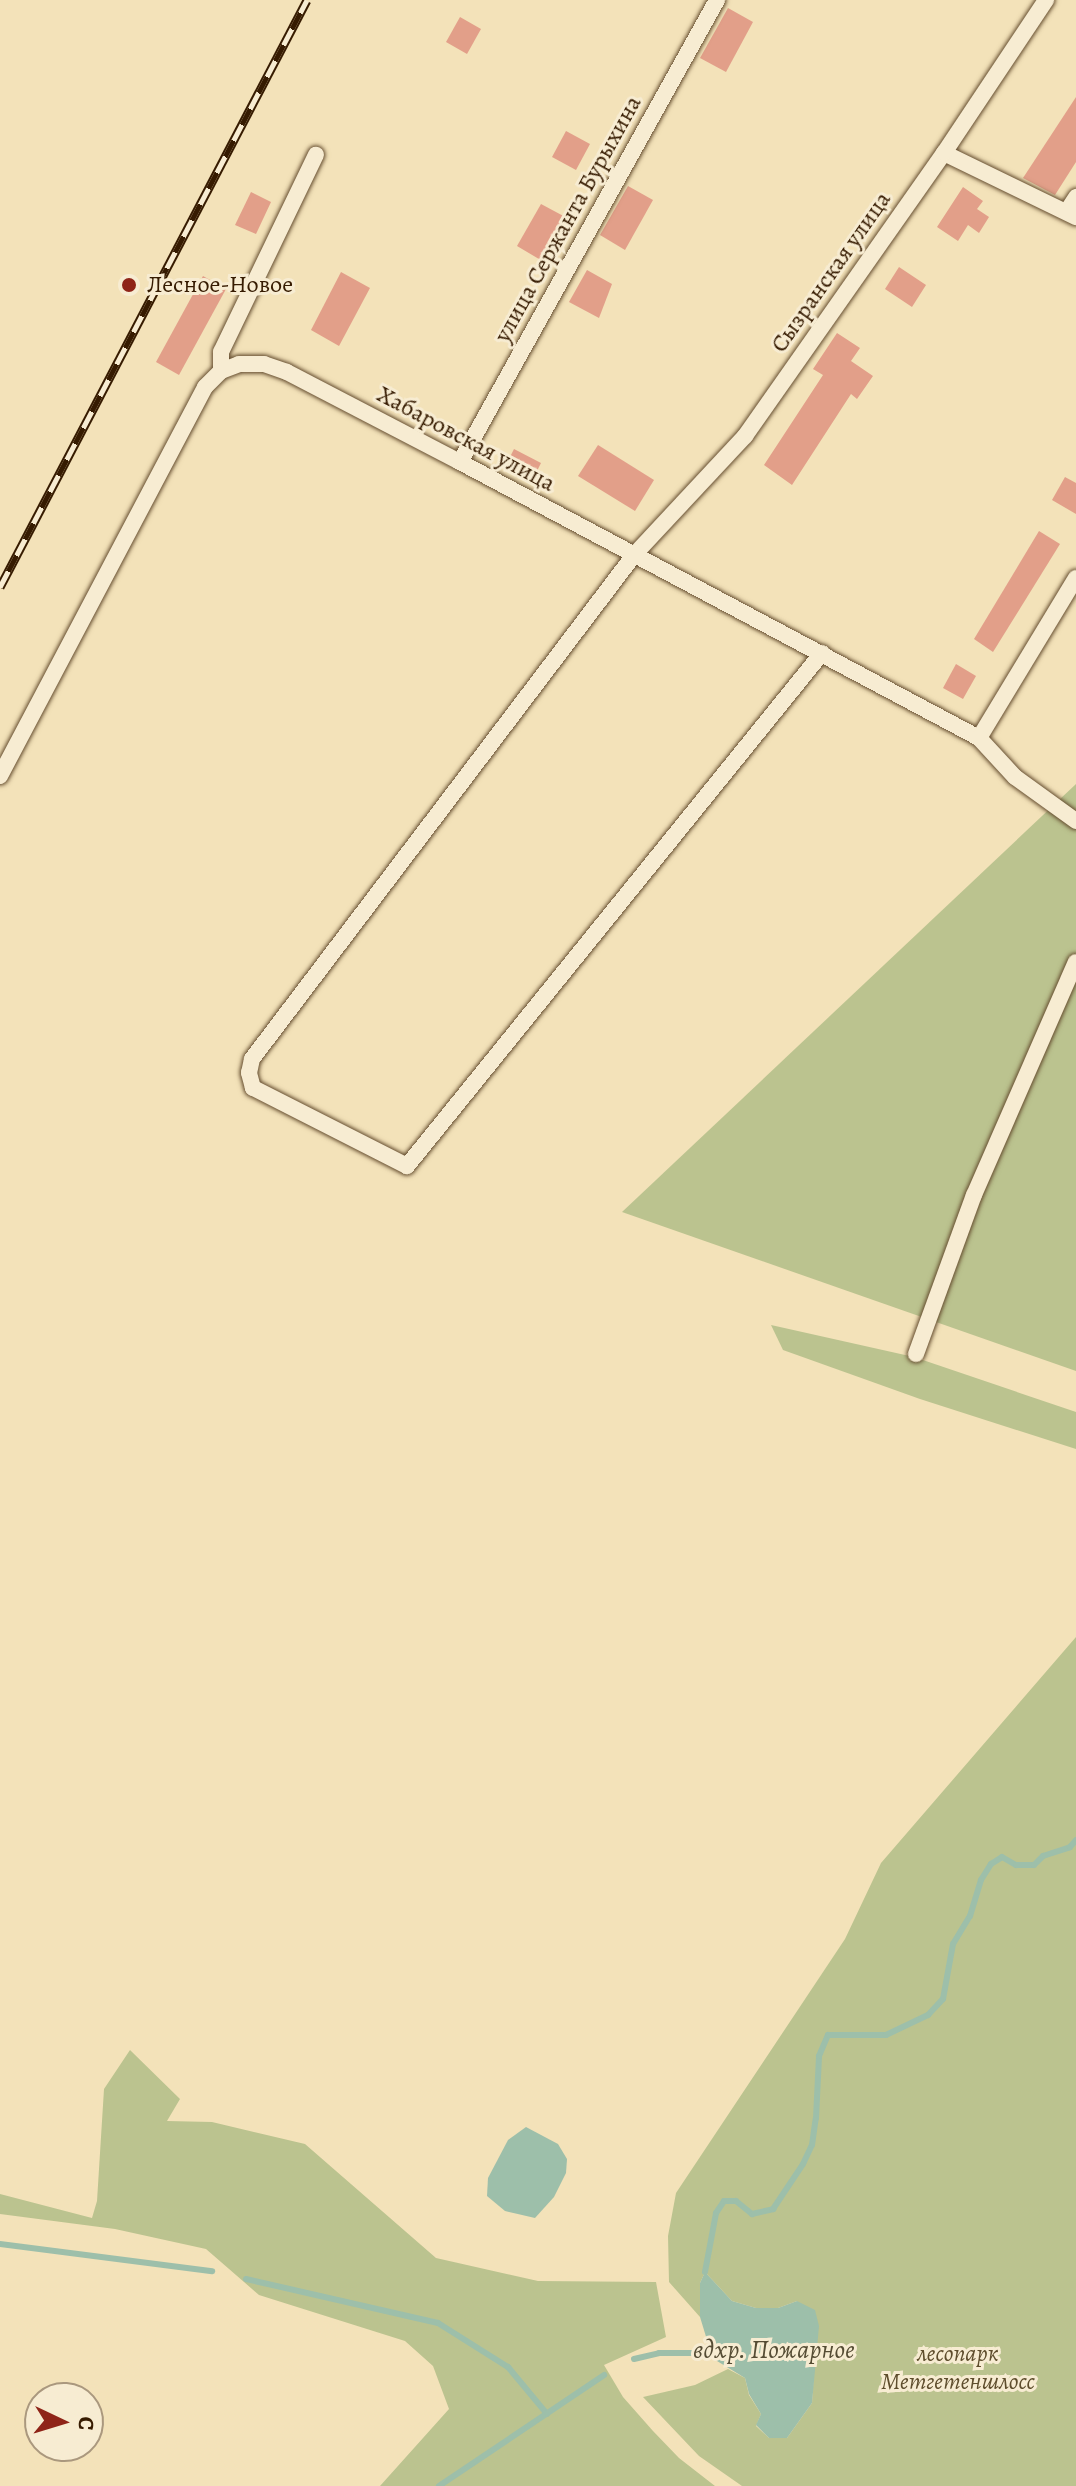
<!DOCTYPE html>
<meta charset="utf-8">
<style>
body{margin:0}
#map{position:relative;width:1076px;height:2486px;overflow:hidden;background:#f3e2b9;font-family:Alegreya,serif}
div>[style]{position:absolute}
[style*='--x']{left:calc(var(--x)*1px);top:calc(var(--y)*1px);width:calc(var(--w)*1px);rotate:calc(var(--a)*1deg)}
.green>*{inset:0;background:#bbc38f}
.water>*{inset:0;background:#9dbfaa}
.stream>*{height:6px;margin:-3px;padding:0 3px;transform-origin:3px;border-radius:3px;background:#9dbfaa}
.building>*{inset:0;background:#e29f89}
.roads{filter:drop-shadow(0 0 2px #654d2f) drop-shadow(0 0 2px #654d2f)}
.street>*{height:16px;margin:-8px;padding:0 8px;transform-origin:8px;border-radius:8px;background:#f7ecd2}
.rail>*{height:9px;margin-top:-4.5px;transform-origin:0;background:repeating-linear-gradient(90deg,#f7ecd2 0 18px,#361b01 0 36px);box-sizing:border-box;border-block:2px solid #361b01}
.dots>*{width:22px;height:22px;translate:-50% -50%;box-sizing:border-box;border:4px solid #f7ecd2;border-radius:50%}
span{translate:-50% -50%;white-space:nowrap;text-align:center;line-height:1.15;-webkit-text-stroke:6px #f7ecd2;paint-order:stroke}
.street-label{font-size:24px;color:#361b01}
.poi-label{font-size:24px;color:#361b01}
.left{translate:0 -50%;text-align:left}
.park-label{font-size:24px;color:#5e4d2c;font-style:italic}
.water-label{font-size:26px;color:#554c34;font-style:italic}
.north{position:absolute;left:24px;top:2382px;width:80px;height:80px;box-sizing:border-box;background:#f7ecd2;border:2px solid #aa987e;border-radius:50%;rotate:94deg;font-size:22px;font-weight:700;line-height:32px;text-align:center;color:#361b01}
.north::after{content:'';display:block;margin:auto;width:28px;height:36px;background:#8f2418;clip-path:polygon(50% 0,100% 100%,50% 72%,0 100%)}
</style>
<div id="map">
<div class="green">
<i style="clip-path:polygon(1076px 784px,1076px 1371px,622px 1212px)"></i>
<i style="clip-path:polygon(771px 1325px,914px 1357px,1076px 1412px,1076px 1449px,920px 1399px,783px 1350px)"></i>
<i style="clip-path:polygon(1076px 1637px,1076px 2486px,742px 2486px,699px 2456px,643px 2397px,695px 2385px,728px 2369px,745px 2378px,749px 2395px,761px 2414px,756px 2426px,769px 2438px,787px 2438px,812px 2403px,815px 2354px,797px 2301px,778px 2308px,756px 2308px,732px 2301px,705px 2272px,700px 2283px,700px 2317px,669px 2282px,668px 2236px,676px 2193px,845px 1939px,881px 1863px)"></i>
<i style="clip-path:polygon(130px 2050px,180px 2099px,167px 2121px,212px 2122px,305px 2144px,436px 2258px,538px 2281px,656px 2282px,666px 2337px,604px 2365px,623px 2397px,653px 2431px,679px 2458px,715px 2486px,380px 2486px,449px 2409px,433px 2366px,405px 2341px,259px 2295px,206px 2249px,115px 2229px,0 2214px,0 2194px,92px 2218px,97px 2201px,104px 2089px)"></i>
</div>
<div class="water">
<i style="clip-path:polygon(526px 2127px,558px 2144px,567px 2159px,566px 2173px,554px 2197px,535px 2218px,505px 2211px,487px 2196px,488px 2178px,508px 2140px)"></i>
<i style="clip-path:polygon(705px 2272px,732px 2301px,756px 2308px,778px 2308px,797px 2301px,815px 2310px,819px 2326px,812px 2403px,787px 2438px,769px 2438px,756px 2425px,761px 2414px,749px 2394px,745px 2378px,717px 2361px,711px 2353px,700px 2317px,700px 2283px)"></i>
</div>
<div class="stream">
<i style="--x:0;--y:2244;--w:214;--a:7.3"></i>
<i style="--x:705;--y:2272;--w:60;--a:-79.4"></i>
<i style="--x:716;--y:2213;--w:14;--a:-56"></i>
<i style="--x:724;--y:2201;--w:12;--a:0"></i>
<i style="--x:736;--y:2201;--w:21;--a:39"></i>
<i style="--x:752;--y:2214;--w:22;--a:-13"></i>
<i style="--x:773;--y:2209;--w:54;--a:-56.3"></i>
<i style="--x:803;--y:2164;--w:21;--a:-65"></i>
<i style="--x:812;--y:2145;--w:27;--a:-82"></i>
<i style="--x:816;--y:2118;--w:62;--a:-87.2"></i>
<i style="--x:819;--y:2056;--w:23;--a:-67"></i>
<i style="--x:828;--y:2035;--w:58;--a:0"></i>
<i style="--x:886;--y:2035;--w:47;--a:-25.5"></i>
<i style="--x:928;--y:2015;--w:22;--a:-47"></i>
<i style="--x:943;--y:1999;--w:56;--a:-79.7"></i>
<i style="--x:953;--y:1944;--w:33;--a:-59"></i>
<i style="--x:970;--y:1916;--w:38;--a:-73"></i>
<i style="--x:981;--y:1880;--w:19;--a:-58"></i>
<i style="--x:991;--y:1864;--w:13;--a:-32"></i>
<i style="--x:1002;--y:1857;--w:16;--a:30"></i>
<i style="--x:1016;--y:1865;--w:18;--a:0"></i>
<i style="--x:1034;--y:1865;--w:13;--a:-45"></i>
<i style="--x:1043;--y:1856;--w:28;--a:-18"></i>
<i style="--x:1070;--y:1847;--w:9;--a:-49"></i>
<i style="--x:246;--y:2279;--w:197;--a:12.9"></i>
<i style="--x:438;--y:2323;--w:83;--a:32.2"></i>
<i style="--x:508;--y:2367;--w:61;--a:50.3"></i>
<i style="--x:634;--y:2359;--w:26;--a:-13"></i>
<i style="--x:659;--y:2353;--w:52;--a:0"></i>
<i style="--x:439;--y:2486;--w:199;--a:-33.9"></i>
</div>
<div class="building">
<i style="clip-path:polygon(728px 8px,753px 22px,726px 72px,700px 58px)"></i>
<i style="clip-path:polygon(460px 17px,481px 29px,467px 54px,446px 42px)"></i>
<i style="clip-path:polygon(1076px 97px,1076px 162px,1055px 195px,1023px 178px)"></i>
<i style="clip-path:polygon(566px 131px,590px 144px,576px 170px,552px 157px)"></i>
<i style="clip-path:polygon(628px 186px,653px 200px,625px 250px,600px 235px)"></i>
<i style="clip-path:polygon(963px 187px,983px 201px,977px 209px,989px 217px,979px 233px,968px 225px,958px 241px,937px 227px)"></i>
<i style="clip-path:polygon(251px 192px,271px 202px,256px 234px,235px 225px)"></i>
<i style="clip-path:polygon(541px 204px,569px 219px,544px 262px,517px 246px)"></i>
<i style="clip-path:polygon(899px 267px,926px 285px,912px 307px,885px 289px)"></i>
<i style="clip-path:polygon(587px 270px,612px 284px,599px 318px,569px 302px)"></i>
<i style="clip-path:polygon(341px 272px,370px 288px,339px 346px,311px 330px)"></i>
<i style="clip-path:polygon(203px 276px,226px 289px,179px 375px,156px 362px)"></i>
<i style="clip-path:polygon(837px 333px,860px 348px,851px 361px,873px 376px,857px 399px,851px 394px,792px 485px,764px 465px,823px 375px,813px 369px)"></i>
<i style="clip-path:polygon(598px 445px,654px 480px,635px 511px,578px 476px)"></i>
<i style="clip-path:polygon(514px 449px,541px 463px,532px 481px,505px 467px)"></i>
<i style="clip-path:polygon(1065px 477px,1076px 483px,1076px 514px,1052px 500px)"></i>
<i style="clip-path:polygon(1039px 531px,1060px 544px,993px 652px,974px 639px)"></i>
<i style="clip-path:polygon(956px 664px,976px 676px,963px 699px,943px 688px)"></i>
</div>
<div class="roads">
<div class="street">
<i style="--x:944;--y:153;--w:147;--a:25.9"></i>
<i style="--x:1067;--y:211;--w:17;--a:-57"></i>
<i style="--x:221;--y:371;--w:19;--a:-90"></i>
<i style="--x:221;--y:352;--w:219;--a:-64.3"></i>
<i style="--x:460;--y:462;--w:529;--a:-60.91"></i>
<i style="--x:822;--y:653;--w:660;--a:128.97"></i>
<i style="--x:407;--y:1166;--w:173;--a:-153.1"></i>
<i style="--x:253;--y:1088;--w:16;--a:-105"></i>
<i style="--x:249;--y:1073;--w:14;--a:-78"></i>
<i style="--x:252;--y:1059;--w:632;--a:-52.84"></i>
<i style="--x:634;--y:555;--w:163;--a:-47"></i>
<i style="--x:745;--y:436;--w:346;--a:-54.9"></i>
<i style="--x:944;--y:153;--w:184;--a:-56.3"></i>
<i style="--x:979;--y:738;--w:187;--a:-58.8"></i>
<i style="--x:0;--y:776;--w:440;--a:-62.2"></i>
<i style="--x:205;--y:387;--w:23;--a:-45"></i>
<i style="--x:221;--y:371;--w:19;--a:-21"></i>
<i style="--x:239;--y:364;--w:25;--a:0"></i>
<i style="--x:264;--y:364;--w:24;--a:19"></i>
<i style="--x:287;--y:372;--w:195;--a:27.5"></i>
<i style="--x:460;--y:462;--w:588;--a:28"></i>
<i style="--x:979;--y:738;--w:53;--a:47.3"></i>
<i style="--x:1015;--y:777;--w:75;--a:35.8"></i>
<i style="--x:916;--y:1354;--w:169;--a:-70"></i>
<i style="--x:974;--y:1195;--w:254;--a:-66.4"></i>
</div>
</div>
<div class="rail">
<i style="--x:0;--y:587;--w:662;--a:-62.39"></i>
</div>
<div class="dots">
<i style="left:129px;top:285px;background:#8f2418"></i>
</div>
<div class="street-label">
<span style="left:568px;top:219px;rotate:-61deg">улица Сержанта Бурыхина</span>
<span style="left:831px;top:272px;rotate:-55deg">Сызранская улица</span>
<span style="left:466px;top:439px;rotate:28deg">Хабаровская улица</span>
</div>
<div class="poi-label">
<span class="left" style="left:147px;top:285px">Лесное-Новое</span>
</div>
<div class="park-label">
<span style="left:958px;top:2368px">лесопарк<br>Метгетеншлосс</span>
</div>
<div class="water-label">
<span style="left:774px;top:2350px">вдхр. Пожарное</span>
</div>
<div class="north">С</div>
</div>
